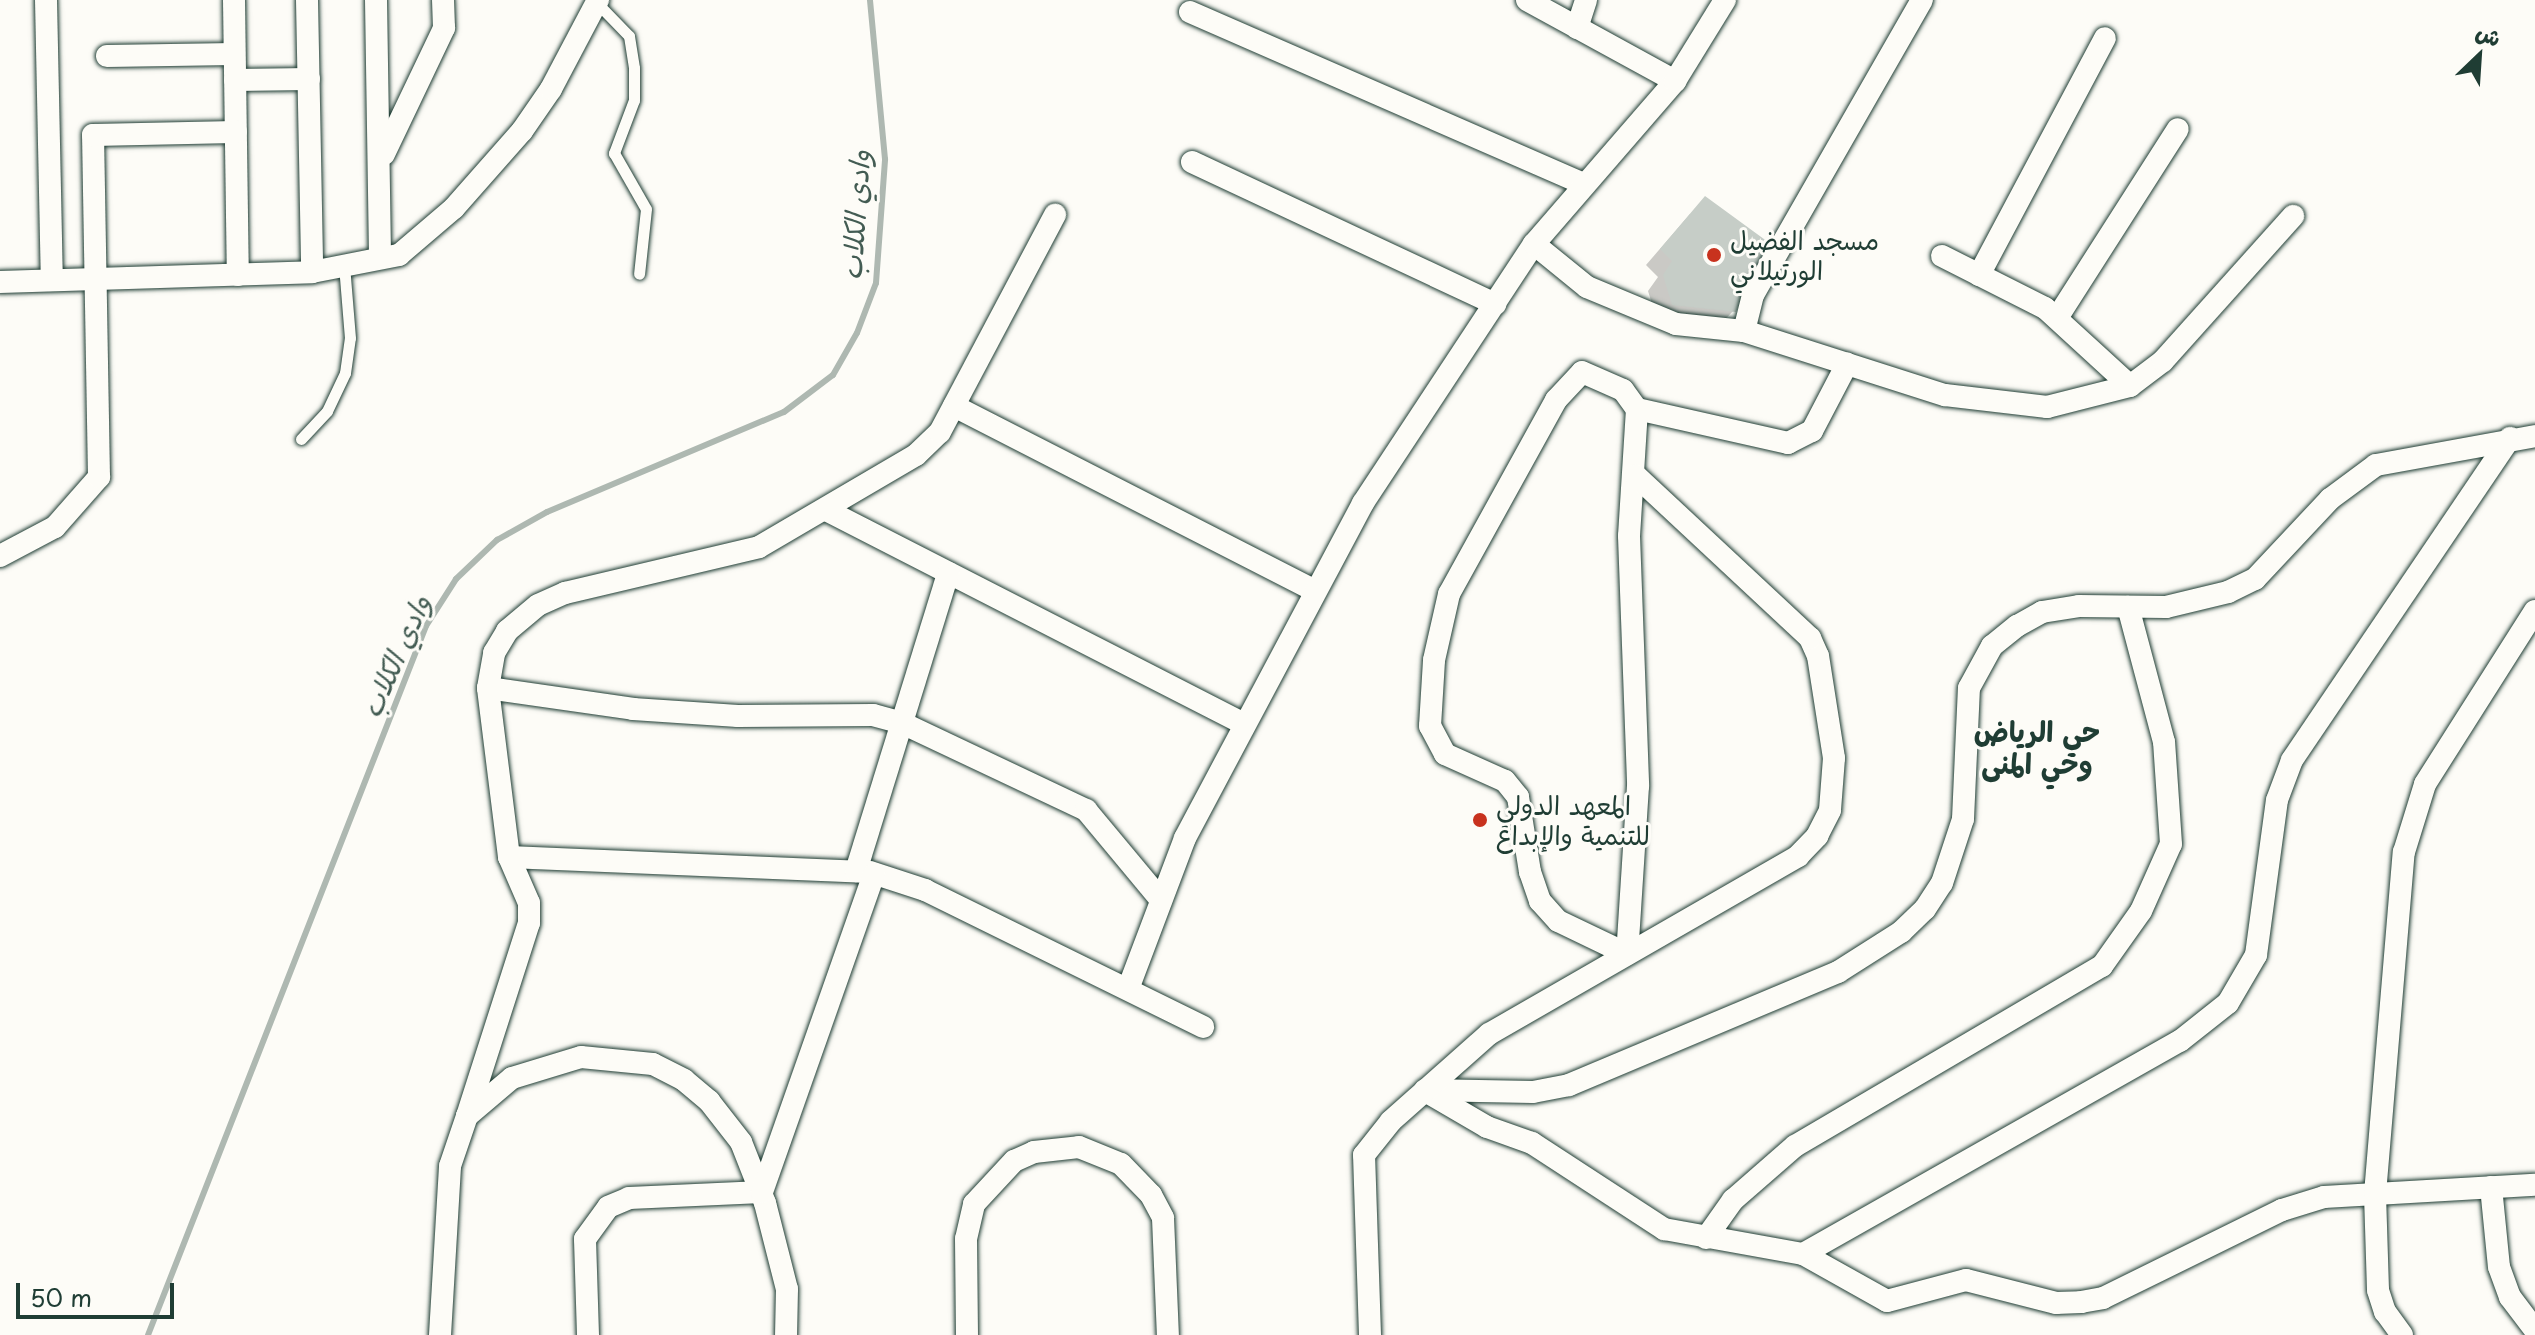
<!DOCTYPE html>
<meta charset="utf-8">
<style>
body{margin:0}
#map{position:relative;width:2535px;height:1335px;overflow:hidden;background:#fdfcf7;font-family:"Playpen Sans","Playpen Sans Arabic",sans-serif}
div>[style]{position:absolute}
[style*='--x']{left:calc(var(--x)*1px);top:calc(var(--y)*1px);width:calc(var(--w)*1px);rotate:calc(var(--a)*1deg)}
.shadow>*{inset:0;background:#0003}
.stream>*{height:6px;margin:-3px;padding:0 3px;transform-origin:3px;border-radius:3px;background:#aeb8b1}
.building>*{inset:0;background:#c6cdc7}
.roads{filter:drop-shadow(0 0 2px #1f3d34) drop-shadow(0 0 2px #1f3d34)}
.lane>*{height:11px;margin:-5.5px;padding:0 5.5px;transform-origin:5.5px;border-radius:5.5px;background:#fdfcf7}
.street>*{height:22px;margin:-11px;padding:0 11px;transform-origin:11px;border-radius:11px;background:#fdfcf7}
.dots>*{width:22px;height:22px;translate:-50% -50%;box-sizing:border-box;border:4px solid #fdfcf7;border-radius:50%}
span{translate:-50% -50%;white-space:nowrap;text-align:center;line-height:1.15;-webkit-text-stroke:6px #fdfcf7;paint-order:stroke}
.poi-label{font-size:26px;color:#1f3d34}
.left{translate:0 -50%;text-align:left}
.water-label{font-size:28px;color:#435c53;font-style:italic}
.neighbourhood-label{font-size:28px;color:#1f3d34;font-weight:700}
.north{position:absolute;left:2439px;top:16px;width:80px;height:80px;-webkit-text-stroke:6px #fdfcf7;paint-order:stroke;rotate:25deg;font-size:22px;font-weight:700;line-height:32px;text-align:center;color:#1f3d34}
.north::after{content:'';display:block;margin:auto;width:28px;height:36px;background:#1f3d34;clip-path:polygon(50% 0,100% 100%,50% 72%,0 100%)}
.scale{position:absolute;left:16px;top:1283px;width:158px;height:36px;box-sizing:border-box;border:4px solid #1f3d34;border-top:0;padding-left:10px;font-size:24px;line-height:28px;white-space:nowrap;color:#1f3d34;-webkit-text-stroke:6px #fdfcf7;paint-order:stroke}
</style>
<div id="map">
<div class="shadow">
<i style="clip-path:polygon(1690px 214px,1734px 310px,1719px 326px,1657px 320px,1648px 291px,1658px 277px,1646px 265px)"></i>
</div>
<div class="stream">
<i style="--x:148;--y:1335;--w:762;--a:-68.59"></i>
<i style="--x:426;--y:626;--w:56;--a:-57.4"></i>
<i style="--x:456;--y:579;--w:57;--a:-43.6"></i>
<i style="--x:497;--y:540;--w:57;--a:-29.2"></i>
<i style="--x:547;--y:512;--w:257;--a:-22.9"></i>
<i style="--x:784;--y:412;--w:61;--a:-37.1"></i>
<i style="--x:833;--y:375;--w:48;--a:-60.3"></i>
<i style="--x:857;--y:333;--w:53;--a:-69.2"></i>
<i style="--x:876;--y:283;--w:124;--a:-85.8"></i>
<i style="--x:885;--y:159;--w:160;--a:-95.4"></i>
</div>
<div class="building">
<i style="clip-path:polygon(1705px 196px,1768px 242px,1736px 312px,1672px 305px,1663px 275px,1672px 261px,1660px 249px)"></i>
</div>
<div class="roads">
<div class="lane">
<i style="--x:597;--y:3;--w:46;--a:45.9"></i>
<i style="--x:629;--y:36;--w:32;--a:81"></i>
<i style="--x:634;--y:68;--w:32;--a:90"></i>
<i style="--x:634;--y:100;--w:57;--a:110.7"></i>
<i style="--x:614;--y:153;--w:64;--a:60.3"></i>
<i style="--x:646;--y:209;--w:65;--a:96.1"></i>
<i style="--x:301;--y:439;--w:38;--a:-47"></i>
<i style="--x:327;--y:411;--w:42;--a:-64.7"></i>
<i style="--x:345;--y:373;--w:35;--a:-82"></i>
<i style="--x:350;--y:338;--w:73;--a:-94.7"></i>
</div>
<div class="street">
<i style="--x:46;--y:0;--w:280;--a:88.8"></i>
<i style="--x:234;--y:0;--w:275;--a:89.2"></i>
<i style="--x:307;--y:0;--w:272;--a:88.9"></i>
<i style="--x:376;--y:0;--w:258;--a:89.1"></i>
<i style="--x:1527;--y:0;--w:169;--a:28.7"></i>
<i style="--x:1190;--y:12;--w:429;--a:23.6"></i>
<i style="--x:1577;--y:28;--w:29;--a:-72"></i>
<i style="--x:107;--y:56;--w:127;--a:-0.9"></i>
<i style="--x:235;--y:80;--w:74;--a:-0.8"></i>
<i style="--x:384;--y:154;--w:140;--a:-64.5"></i>
<i style="--x:444;--y:28;--w:28;--a:-92"></i>
<i style="--x:1192;--y:162;--w:335;--a:25.1"></i>
<i style="--x:1534;--y:244;--w:68;--a:39.1"></i>
<i style="--x:1587;--y:287;--w:96;--a:22.6"></i>
<i style="--x:1676;--y:324;--w:68;--a:5.9"></i>
<i style="--x:1744;--y:331;--w:211;--a:17.7"></i>
<i style="--x:1945;--y:395;--w:103;--a:6.7"></i>
<i style="--x:2047;--y:407;--w:86;--a:-14.2"></i>
<i style="--x:2130;--y:386;--w:41;--a:-37.1"></i>
<i style="--x:2163;--y:361;--w:195;--a:-48.1"></i>
<i style="--x:1942;--y:256;--w:115;--a:26.8"></i>
<i style="--x:2045;--y:308;--w:115;--a:42.5"></i>
<i style="--x:1979;--y:275;--w:268;--a:-62"></i>
<i style="--x:0;--y:282;--w:312;--a:-1.8"></i>
<i style="--x:312;--y:272;--w:89;--a:-11.1"></i>
<i style="--x:399;--y:255;--w:72;--a:-40.5"></i>
<i style="--x:454;--y:208;--w:103;--a:-48.6"></i>
<i style="--x:522;--y:131;--w:51;--a:-55.4"></i>
<i style="--x:551;--y:89;--w:101;--a:-62.2"></i>
<i style="--x:2057;--y:318;--w:224;--a:-57.4"></i>
<i style="--x:1744;--y:331;--w:37;--a:-76"></i>
<i style="--x:1753;--y:295;--w:340;--a:-60.2"></i>
<i style="--x:1582;--y:372;--w:45;--a:23.7"></i>
<i style="--x:1623;--y:390;--w:24;--a:54"></i>
<i style="--x:1637;--y:409;--w:127;--a:93.6"></i>
<i style="--x:1629;--y:536;--w:250;--a:87.9"></i>
<i style="--x:1638;--y:786;--w:168;--a:93.7"></i>
<i style="--x:1627;--y:954;--w:76;--a:-154.4"></i>
<i style="--x:1558;--y:921;--w:27;--a:-132"></i>
<i style="--x:1540;--y:901;--w:31;--a:-109"></i>
<i style="--x:1530;--y:872;--w:76;--a:-99.1"></i>
<i style="--x:1518;--y:797;--w:21;--a:-129"></i>
<i style="--x:1505;--y:781;--w:66;--a:-155.8"></i>
<i style="--x:1445;--y:754;--w:32;--a:-118"></i>
<i style="--x:1430;--y:726;--w:66;--a:-86.5"></i>
<i style="--x:1434;--y:660;--w:68;--a:-77.2"></i>
<i style="--x:1449;--y:594;--w:222;--a:-61.1"></i>
<i style="--x:1556;--y:400;--w:38;--a:-47"></i>
<i style="--x:954;--y:406;--w:406;--a:27.1"></i>
<i style="--x:1637;--y:409;--w:155;--a:12.7"></i>
<i style="--x:1788;--y:443;--w:27;--a:-27"></i>
<i style="--x:1812;--y:431;--w:76;--a:-62.4"></i>
<i style="--x:828;--y:511;--w:468;--a:27.1"></i>
<i style="--x:0;--y:556;--w:62;--a:-27.8"></i>
<i style="--x:55;--y:527;--w:67;--a:-48.7"></i>
<i style="--x:99;--y:477;--w:342;--a:-91"></i>
<i style="--x:93;--y:135;--w:143;--a:-1.2"></i>
<i style="--x:488;--y:688;--w:147;--a:8.2"></i>
<i style="--x:633;--y:709;--w:105;--a:3.8"></i>
<i style="--x:738;--y:716;--w:135;--a:-0.4"></i>
<i style="--x:873;--y:715;--w:30;--a:15"></i>
<i style="--x:902;--y:723;--w:204;--a:25.3"></i>
<i style="--x:1086;--y:810;--w:117;--a:50.2"></i>
<i style="--x:509;--y:857;--w:361;--a:2.4"></i>
<i style="--x:870;--y:872;--w:58;--a:18.1"></i>
<i style="--x:925;--y:890;--w:310;--a:26.2"></i>
<i style="--x:856;--y:871;--w:312;--a:-72.8"></i>
<i style="--x:1128;--y:989;--w:161;--a:-69.3"></i>
<i style="--x:1185;--y:838;--w:379;--a:-62"></i>
<i style="--x:1363;--y:503;--w:310;--a:-56.6"></i>
<i style="--x:1534;--y:244;--w:216;--a:-49.1"></i>
<i style="--x:1675;--y:81;--w:95;--a:-58.3"></i>
<i style="--x:1425;--y:1090;--w:108;--a:1.1"></i>
<i style="--x:1533;--y:1092;--w:37;--a:-11"></i>
<i style="--x:1569;--y:1085;--w:292;--a:-22.8"></i>
<i style="--x:1838;--y:972;--w:75;--a:-32.4"></i>
<i style="--x:1901;--y:932;--w:33;--a:-44"></i>
<i style="--x:1925;--y:909;--w:31;--a:-57"></i>
<i style="--x:1942;--y:883;--w:67;--a:-71.8"></i>
<i style="--x:1963;--y:819;--w:131;--a:-87.4"></i>
<i style="--x:1969;--y:688;--w:48;--a:-61.3"></i>
<i style="--x:1992;--y:646;--w:32;--a:-39"></i>
<i style="--x:2017;--y:626;--w:29;--a:-29"></i>
<i style="--x:2042;--y:612;--w:37;--a:-9"></i>
<i style="--x:2079;--y:606;--w:87;--a:0.7"></i>
<i style="--x:2166;--y:607;--w:64;--a:-13.6"></i>
<i style="--x:2228;--y:592;--w:30;--a:-26"></i>
<i style="--x:2255;--y:579;--w:110;--a:-46.8"></i>
<i style="--x:2330;--y:499;--w:57;--a:-36.5"></i>
<i style="--x:2376;--y:465;--w:162;--a:-10.3"></i>
<i style="--x:1427;--y:1092;--w:69;--a:30.3"></i>
<i style="--x:1487;--y:1127;--w:48;--a:19.6"></i>
<i style="--x:1532;--y:1143;--w:158;--a:33.1"></i>
<i style="--x:1664;--y:1229;--w:141;--a:10.2"></i>
<i style="--x:1803;--y:1254;--w:96;--a:29.2"></i>
<i style="--x:1887;--y:1301;--w:82;--a:-14.9"></i>
<i style="--x:1966;--y:1280;--w:93;--a:14.3"></i>
<i style="--x:2056;--y:1303;--w:25;--a:-2"></i>
<i style="--x:2081;--y:1302;--w:22;--a:-10"></i>
<i style="--x:2103;--y:1298;--w:199;--a:-26.2"></i>
<i style="--x:2282;--y:1210;--w:44;--a:-17.2"></i>
<i style="--x:2324;--y:1197;--w:211;--a:-3.3"></i>
<i style="--x:467;--y:1116;--w:203;--a:-72.2"></i>
<i style="--x:529;--y:923;--w:20;--a:-90"></i>
<i style="--x:529;--y:903;--w:50;--a:-113.5"></i>
<i style="--x:509;--y:857;--w:170;--a:-97.1"></i>
<i style="--x:488;--y:688;--w:36;--a:-80"></i>
<i style="--x:494;--y:653;--w:26;--a:-59"></i>
<i style="--x:507;--y:631;--w:40;--a:-40"></i>
<i style="--x:538;--y:605;--w:30;--a:-24"></i>
<i style="--x:565;--y:593;--w:199;--a:-13.3"></i>
<i style="--x:759;--y:547;--w:182;--a:-30.4"></i>
<i style="--x:916;--y:455;--w:33;--a:-44"></i>
<i style="--x:940;--y:432;--w:246;--a:-62.1"></i>
<i style="--x:2491;--y:1187;--w:80;--a:84.3"></i>
<i style="--x:2499;--y:1267;--w:32;--a:70"></i>
<i style="--x:2510;--y:1297;--w:41;--a:52.9"></i>
<i style="--x:1706;--y:1238;--w:47;--a:-54.6"></i>
<i style="--x:1733;--y:1200;--w:82;--a:-41.1"></i>
<i style="--x:1795;--y:1146;--w:356;--a:-30.4"></i>
<i style="--x:2102;--y:966;--w:67;--a:-54.7"></i>
<i style="--x:2141;--y:911;--w:73;--a:-65.9"></i>
<i style="--x:2171;--y:844;--w:102;--a:-93.9"></i>
<i style="--x:2164;--y:742;--w:140;--a:-104.9"></i>
<i style="--x:1803;--y:1254;--w:433;--a:-29.5"></i>
<i style="--x:2180;--y:1041;--w:61;--a:-38.4"></i>
<i style="--x:2228;--y:1003;--w:56;--a:-59.7"></i>
<i style="--x:2256;--y:955;--w:156;--a:-82.3"></i>
<i style="--x:2277;--y:800;--w:43;--a:-69.4"></i>
<i style="--x:2292;--y:760;--w:389;--a:-55.9"></i>
<i style="--x:440;--y:1335;--w:169;--a:-86.6"></i>
<i style="--x:450;--y:1166;--w:53;--a:-71.2"></i>
<i style="--x:467;--y:1116;--w:59;--a:-40.2"></i>
<i style="--x:512;--y:1078;--w:72;--a:-16.9"></i>
<i style="--x:581;--y:1057;--w:72;--a:5.6"></i>
<i style="--x:653;--y:1064;--w:35;--a:27"></i>
<i style="--x:684;--y:1080;--w:33;--a:40"></i>
<i style="--x:709;--y:1101;--w:52;--a:52"></i>
<i style="--x:741;--y:1142;--w:66;--a:68.5"></i>
<i style="--x:765;--y:1203;--w:89;--a:75.7"></i>
<i style="--x:787;--y:1289;--w:46;--a:91.2"></i>
<i style="--x:588;--y:1335;--w:96;--a:-91.8"></i>
<i style="--x:585;--y:1239;--w:39;--a:-54"></i>
<i style="--x:608;--y:1207;--w:23;--a:-23"></i>
<i style="--x:629;--y:1198;--w:133;--a:-2.6"></i>
<i style="--x:762;--y:1192;--w:337;--a:-70.6"></i>
<i style="--x:967;--y:1335;--w:96;--a:-90.6"></i>
<i style="--x:966;--y:1239;--w:36;--a:-77"></i>
<i style="--x:974;--y:1204;--w:59;--a:-47.1"></i>
<i style="--x:1014;--y:1161;--w:22;--a:-24"></i>
<i style="--x:1034;--y:1152;--w:45;--a:-6.3"></i>
<i style="--x:1079;--y:1147;--w:45;--a:22"></i>
<i style="--x:1121;--y:1164;--w:43;--a:45.9"></i>
<i style="--x:1151;--y:1195;--w:26;--a:62"></i>
<i style="--x:1163;--y:1218;--w:117;--a:87.6"></i>
<i style="--x:1370;--y:1335;--w:180;--a:-91.9"></i>
<i style="--x:1364;--y:1155;--w:43;--a:-51.5"></i>
<i style="--x:1391;--y:1121;--w:131;--a:-41.6"></i>
<i style="--x:1489;--y:1034;--w:357;--a:-29.9"></i>
<i style="--x:1798;--y:856;--w:28;--a:-46"></i>
<i style="--x:1817;--y:836;--w:29;--a:-63"></i>
<i style="--x:1830;--y:810;--w:52;--a:-85.6"></i>
<i style="--x:1834;--y:758;--w:103;--a:-98.9"></i>
<i style="--x:1818;--y:656;--w:20;--a:-114"></i>
<i style="--x:1810;--y:638;--w:238;--a:-137"></i>
<i style="--x:2402;--y:1335;--w:29;--a:-126"></i>
<i style="--x:2385;--y:1312;--w:23;--a:-108"></i>
<i style="--x:2378;--y:1290;--w:96;--a:-91.8"></i>
<i style="--x:2375;--y:1194;--w:343;--a:-85.2"></i>
<i style="--x:2404;--y:852;--w:71;--a:-72.8"></i>
<i style="--x:2425;--y:784;--w:205;--a:-57.6"></i>
</div>
</div>
<div class="dots">
<i style="left:1714px;top:255px;background:#c8321e"></i>
<i style="left:1480px;top:820px;background:#c8321e"></i>
</div>
<div class="poi-label">
<span class="left" style="left:1730px;top:255px">مسجد الفضيل<br>الورتيلاني</span>
<span class="left" style="left:1496px;top:820px">المعهد الدولي<br>للتنمية والإبداع</span>
</div>
<div class="water-label">
<span style="left:855px;top:215px;rotate:-86deg">وادي الكلاب</span>
<span style="left:395px;top:656px;rotate:-66deg">وادي الكلاب</span>
</div>
<div class="neighbourhood-label">
<span style="left:2037px;top:747px">حي الرياض<br>وحي المنى</span>
</div>
<div class="north">ش</div>
<div class="scale">50 m</div>
</div>
